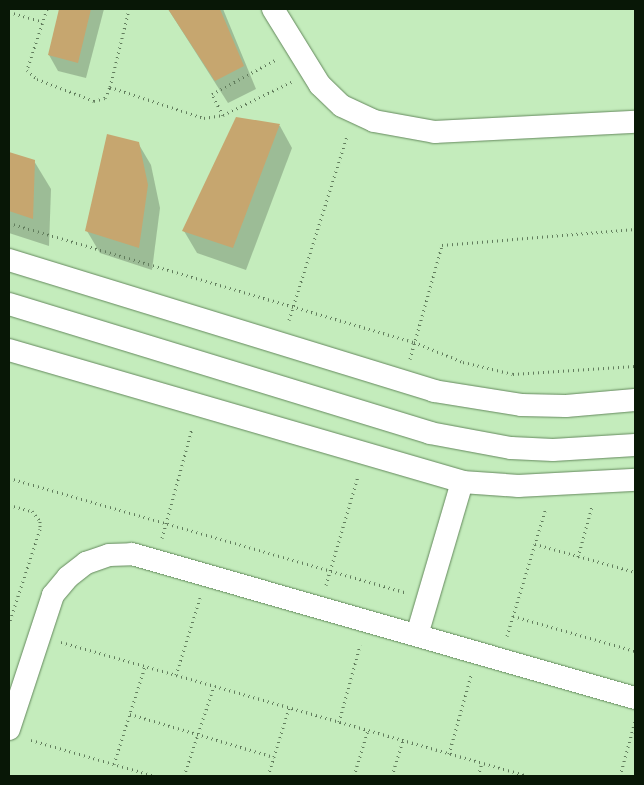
<!DOCTYPE html>
<style>
body{margin:0}
#map{position:relative;width:644px;height:785px;overflow:hidden;background:#c4ecbc;font-family:Manrope,sans-serif}
div>[style]{position:absolute}
[style*='--x']{left:calc(var(--x)*1px);top:calc(var(--y)*1px);width:calc(var(--w)*1px);rotate:calc(var(--a)*1deg)}
.shadow>*{inset:0;background:#0003}
.building>*{inset:0;background:#c6a66f}
.path>*{height:3px;margin-top:-1.5px;transform-origin:0;background:repeating-linear-gradient(90deg,#627d5d 0 1px,transparent 0 5px)}
.roads{filter:drop-shadow(0 0 1px #64895d) drop-shadow(0 0 1px #64895d)}
.minor>*{height:22px;margin:-11px;padding:0 11px;transform-origin:11px;border-radius:11px;background:#fff}
span{translate:-50% -50%;white-space:nowrap;text-align:center;line-height:1.15;-webkit-text-stroke:4px #fff;paint-order:stroke}
.frame{position:absolute;inset:0;border:10px solid #081706;pointer-events:none}
</style>
<div id="map">
<div class="shadow">
<i style="clip-path:polygon(61px 9px,104px 9px,86px 78px,58px 71px,49px 55px)"></i>
<i style="clip-path:polygon(168px 9px,223px 9px,256px 89px,228px 103px)"></i>
<i style="clip-path:polygon(237px 118px,280px 126px,292px 148px,246px 270px,197px 253px,184px 231px)"></i>
<i style="clip-path:polygon(138px 143px,151px 165px,160px 208px,152px 270px,100px 253px,87px 231px)"></i>
<i style="clip-path:polygon(9px 153px,34px 161px,51px 189px,49px 246px,9px 233px)"></i>
</div>
<div class="building">
<i style="clip-path:polygon(59px 9px,91px 9px,78px 63px,48px 55px)"></i>
<i style="clip-path:polygon(168px 9px,220px 9px,244px 66px,215px 81px)"></i>
<i style="clip-path:polygon(236px 117px,280px 124px,233px 248px,182px 231px)"></i>
<i style="clip-path:polygon(107px 134px,139px 142px,148px 185px,139px 248px,85px 231px)"></i>
<i style="clip-path:polygon(9px 152px,35px 160px,33px 219px,9px 211px)"></i>
</div>
<div class="path">
<i style="--x:47;--y:9;--w:64;--a:108.2"></i>
<i style="--x:27;--y:70;--w:13;--a:42"></i>
<i style="--x:37;--y:79;--w:61;--a:21.1"></i>
<i style="--x:94;--y:101;--w:11;--a:-15"></i>
<i style="--x:105;--y:98;--w:12;--a:-66"></i>
<i style="--x:110;--y:87;--w:80;--a:-76.3"></i>
<i style="--x:9;--y:12;--w:35;--a:16"></i>
<i style="--x:110;--y:87;--w:99;--a:18.3"></i>
<i style="--x:204;--y:118;--w:19;--a:-9"></i>
<i style="--x:223;--y:115;--w:76;--a:-25.9"></i>
<i style="--x:223;--y:115;--w:24;--a:-118"></i>
<i style="--x:212;--y:94;--w:74;--a:-28.3"></i>
<i style="--x:9;--y:223;--w:422;--a:16.4"></i>
<i style="--x:414;--y:342;--w:53;--a:22.2"></i>
<i style="--x:463;--y:362;--w:51;--a:13.5"></i>
<i style="--x:513;--y:374;--w:122;--a:-3.8"></i>
<i style="--x:289;--y:320;--w:193;--a:-72.5"></i>
<i style="--x:410;--y:359;--w:118;--a:-74.3"></i>
<i style="--x:442;--y:245;--w:194;--a:-4.7"></i>
<i style="--x:9;--y:478;--w:412;--a:16.1"></i>
<i style="--x:9;--y:505;--w:24;--a:15"></i>
<i style="--x:32;--y:511;--w:13;--a:51"></i>
<i style="--x:40;--y:521;--w:8;--a:90"></i>
<i style="--x:40;--y:529;--w:100;--a:108.1"></i>
<i style="--x:162;--y:538;--w:114;--a:-74.7"></i>
<i style="--x:535;--y:544;--w:104;--a:15.6"></i>
<i style="--x:578;--y:557;--w:53;--a:-74.6"></i>
<i style="--x:326;--y:585;--w:114;--a:-73.6"></i>
<i style="--x:513;--y:616;--w:127;--a:16"></i>
<i style="--x:507;--y:636;--w:134;--a:-73.1"></i>
<i style="--x:61;--y:642;--w:485;--a:16"></i>
<i style="--x:176;--y:675;--w:81;--a:-72.7"></i>
<i style="--x:130;--y:714;--w:150;--a:16.6"></i>
<i style="--x:339;--y:722;--w:80;--a:-74.7"></i>
<i style="--x:31;--y:740;--w:129;--a:16.2"></i>
<i style="--x:449;--y:754;--w:82;--a:-74.4"></i>
<i style="--x:114;--y:764;--w:103;--a:-72.4"></i>
<i style="--x:184;--y:776;--w:95;--a:-71.6"></i>
<i style="--x:268;--y:776;--w:71;--a:-72.8"></i>
<i style="--x:354;--y:776;--w:48;--a:-73.1"></i>
<i style="--x:392;--y:776;--w:37;--a:-73"></i>
<i style="--x:478;--y:776;--w:14;--a:-73"></i>
<i style="--x:620;--y:776;--w:57;--a:-74.7"></i>
</div>
<div class="roads">
<div class="minor">
<i style="--x:273;--y:9;--w:89;--a:58.3"></i>
<i style="--x:320;--y:85;--w:30;--a:44"></i>
<i style="--x:342;--y:106;--w:35;--a:25"></i>
<i style="--x:374;--y:121;--w:62;--a:10.2"></i>
<i style="--x:435;--y:132;--w:200;--a:-2.9"></i>
<i style="--x:9;--y:260;--w:445;--a:17.1"></i>
<i style="--x:434;--y:391;--w:88;--a:9.1"></i>
<i style="--x:521;--y:405;--w:45;--a:1.3"></i>
<i style="--x:566;--y:406;--w:69;--a:-5"></i>
<i style="--x:9;--y:304;--w:440;--a:17"></i>
<i style="--x:430;--y:433;--w:82;--a:10.5"></i>
<i style="--x:511;--y:448;--w:42;--a:2.7"></i>
<i style="--x:553;--y:450;--w:82;--a:-3.5"></i>
<i style="--x:9;--y:350;--w:472;--a:16.2"></i>
<i style="--x:462;--y:482;--w:57;--a:4"></i>
<i style="--x:519;--y:486;--w:116;--a:-3"></i>
<i style="--x:417;--y:635;--w:159;--a:-73.6"></i>
<i style="--x:9;--y:729;--w:141;--a:-71.8"></i>
<i style="--x:53;--y:595;--w:23;--a:-50"></i>
<i style="--x:68;--y:577;--w:23;--a:-38"></i>
<i style="--x:86;--y:563;--w:24;--a:-19"></i>
<i style="--x:109;--y:555;--w:23;--a:-2"></i>
<i style="--x:132;--y:554;--w:523;--a:15.98"></i>
</div>
</div>
<div class="frame"></div>
</div>
